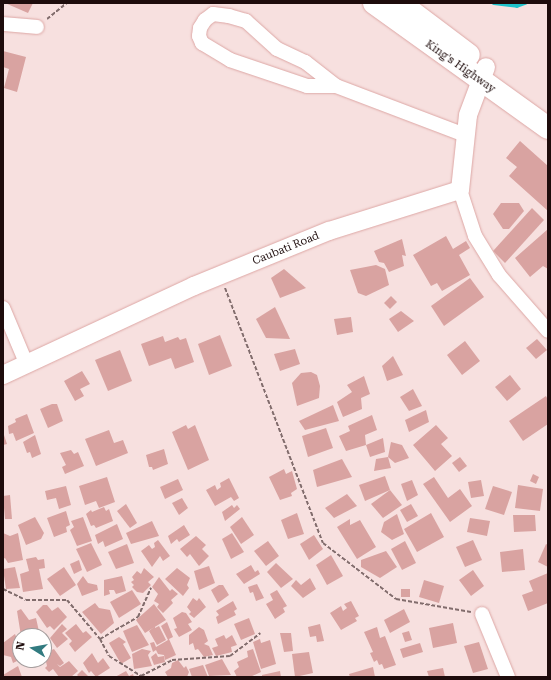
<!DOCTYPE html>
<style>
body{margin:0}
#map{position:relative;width:551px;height:680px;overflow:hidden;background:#f7e0df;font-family:"Roboto Serif",serif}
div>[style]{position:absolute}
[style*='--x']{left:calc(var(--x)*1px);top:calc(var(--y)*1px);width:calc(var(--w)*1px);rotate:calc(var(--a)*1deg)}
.stream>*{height:3.5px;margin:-1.75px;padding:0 1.75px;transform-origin:1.75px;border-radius:1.75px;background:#1ec1c9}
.building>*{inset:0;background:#d9a3a1}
.path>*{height:2px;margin-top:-1px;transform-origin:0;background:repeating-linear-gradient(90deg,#816c6c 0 4px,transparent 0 6px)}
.roads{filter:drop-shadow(0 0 1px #dda7a5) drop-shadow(0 0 1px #dda7a5)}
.minor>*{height:14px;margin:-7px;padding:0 7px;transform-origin:7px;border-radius:7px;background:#fff}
.tertiary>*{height:18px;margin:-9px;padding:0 9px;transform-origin:9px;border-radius:9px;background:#fff}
.trunk>*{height:22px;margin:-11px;padding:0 11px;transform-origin:11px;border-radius:11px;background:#fff}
span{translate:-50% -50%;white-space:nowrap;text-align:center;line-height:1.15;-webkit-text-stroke:4px #fff;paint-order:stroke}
.street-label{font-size:11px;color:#1e0c0c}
.frame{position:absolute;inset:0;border:4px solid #1e0c0c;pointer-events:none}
.north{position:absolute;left:12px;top:628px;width:40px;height:40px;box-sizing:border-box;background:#fff;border:1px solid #a59e9e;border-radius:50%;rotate:281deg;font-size:11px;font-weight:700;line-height:16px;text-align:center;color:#1e0c0c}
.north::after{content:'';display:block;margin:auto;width:14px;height:18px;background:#327b80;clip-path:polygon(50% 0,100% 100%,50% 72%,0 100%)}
</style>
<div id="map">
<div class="stream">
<i style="--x:494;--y:3;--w:23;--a:7"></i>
<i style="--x:517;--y:6;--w:9;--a:-21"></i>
</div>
<div class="building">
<i style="clip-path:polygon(5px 3px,33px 3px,28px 13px)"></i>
<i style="clip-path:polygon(3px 51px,26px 57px,17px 92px,4px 88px,9px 69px,3px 67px)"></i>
<i style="clip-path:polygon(520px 141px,548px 166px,548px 211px,509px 176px,517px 167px,506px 158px)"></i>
<i style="clip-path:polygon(501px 203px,519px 203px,524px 211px,509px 229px,503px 229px,493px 214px)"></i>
<i style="clip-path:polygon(532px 208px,544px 220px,505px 263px,493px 251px)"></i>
<i style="clip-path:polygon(548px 229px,548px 269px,543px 266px,530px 277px,515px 258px)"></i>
<i style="clip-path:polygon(446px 236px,453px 249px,466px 241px,470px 248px,459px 255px,470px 275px,442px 291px,437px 283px,431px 286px,413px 255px)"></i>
<i style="clip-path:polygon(402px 239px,406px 256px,402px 255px,404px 266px,389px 272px,384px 263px,379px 262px,374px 251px)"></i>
<i style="clip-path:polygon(376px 265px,385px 269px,389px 285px,366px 296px,358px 293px,350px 270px)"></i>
<i style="clip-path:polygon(284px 269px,306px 288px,280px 298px,271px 278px)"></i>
<i style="clip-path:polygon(470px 278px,484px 297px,444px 326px,431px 306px)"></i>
<i style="clip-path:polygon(391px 296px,397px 302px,390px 309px,384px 303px)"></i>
<i style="clip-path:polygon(275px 307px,290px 339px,266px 338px,256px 319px)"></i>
<i style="clip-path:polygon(401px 311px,414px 321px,398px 332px,389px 319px)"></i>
<i style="clip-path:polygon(351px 317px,353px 332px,337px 335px,334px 319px)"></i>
<i style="clip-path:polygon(220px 335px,232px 366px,209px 375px,198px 344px)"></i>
<i style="clip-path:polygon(163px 336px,165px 342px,178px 337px,180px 340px,186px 338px,194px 362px,175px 369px,171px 358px,149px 366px,141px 344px)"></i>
<i style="clip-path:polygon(537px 339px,547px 350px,536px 359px,526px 348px)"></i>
<i style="clip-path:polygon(465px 341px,480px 361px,462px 375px,447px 355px)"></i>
<i style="clip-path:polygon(295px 349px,300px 364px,280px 371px,274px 354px)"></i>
<i style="clip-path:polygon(120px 350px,132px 381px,108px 391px,95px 360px)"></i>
<i style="clip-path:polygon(393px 356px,403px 375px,387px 381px,382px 366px)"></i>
<i style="clip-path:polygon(82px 371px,90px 384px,80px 389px,84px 396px,75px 401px,64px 381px)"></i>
<i style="clip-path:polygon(311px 372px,317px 375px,320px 386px,319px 398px,297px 406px,292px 383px,301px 373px)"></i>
<i style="clip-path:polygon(510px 375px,521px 389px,507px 401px,495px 387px)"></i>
<i style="clip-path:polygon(364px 376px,370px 394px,361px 398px,362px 409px,343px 417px,337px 402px,352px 392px,347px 385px)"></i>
<i style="clip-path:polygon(413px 389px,422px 406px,409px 411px,400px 397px)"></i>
<i style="clip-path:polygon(546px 396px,548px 400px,548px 424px,523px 441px,509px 421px)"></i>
<i style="clip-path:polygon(52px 404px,57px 404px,63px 421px,48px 428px,40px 409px)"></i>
<i style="clip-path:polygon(333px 405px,339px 421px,305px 430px,299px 421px)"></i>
<i style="clip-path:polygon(426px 410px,429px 422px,409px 432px,405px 420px)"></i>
<i style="clip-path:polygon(27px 414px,34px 433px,16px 441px,13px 433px,9px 434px,8px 426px,16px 422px,15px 419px)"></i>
<i style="clip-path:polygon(372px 415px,377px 430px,365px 435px,366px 445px,346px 451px,339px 436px,350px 431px,348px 426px)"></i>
<i style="clip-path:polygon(186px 425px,188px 429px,195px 425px,209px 460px,188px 470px,172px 432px)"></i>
<i style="clip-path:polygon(436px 425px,448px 438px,441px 444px,452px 456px,435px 471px,413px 445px)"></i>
<i style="clip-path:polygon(326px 428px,333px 448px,308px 457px,302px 436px)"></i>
<i style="clip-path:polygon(109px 430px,114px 443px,123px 440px,128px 453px,96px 466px,85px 439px)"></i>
<i style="clip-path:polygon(3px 432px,7px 444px,3px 445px)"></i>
<i style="clip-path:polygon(35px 435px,41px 454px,32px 458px,30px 452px,27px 453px,23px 442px)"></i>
<i style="clip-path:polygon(383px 438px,385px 452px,370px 457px,366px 445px)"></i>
<i style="clip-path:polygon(391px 442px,402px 445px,409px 458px,395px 463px,388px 457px,391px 468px,374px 471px,376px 459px,388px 457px)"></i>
<i style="clip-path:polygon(164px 449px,168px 464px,153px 470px,152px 467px,149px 467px,146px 455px)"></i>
<i style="clip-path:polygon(71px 450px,74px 454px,78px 452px,84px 466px,65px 474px,62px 467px,66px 465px,60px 453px)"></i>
<i style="clip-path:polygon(460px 457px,467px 466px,459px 472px,452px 463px)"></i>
<i style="clip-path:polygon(342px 459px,352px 477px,317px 487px,313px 470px)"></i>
<i style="clip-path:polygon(284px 469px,286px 474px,292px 471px,297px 489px,291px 493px,292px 496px,280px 500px,269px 477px)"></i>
<i style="clip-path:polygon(533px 474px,539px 477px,536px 484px,530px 481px)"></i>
<i style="clip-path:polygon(385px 476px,390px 490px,365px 501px,359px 485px)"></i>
<i style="clip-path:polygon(107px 477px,115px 502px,99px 508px,96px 501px,85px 505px,79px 486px)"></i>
<i style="clip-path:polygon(434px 477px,448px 498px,460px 489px,472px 506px,450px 522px,423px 484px)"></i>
<i style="clip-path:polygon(229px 478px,239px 498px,234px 501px,231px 497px,215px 506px,206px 490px,215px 485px,217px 490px,221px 487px,220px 483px)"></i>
<i style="clip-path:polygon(178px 479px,183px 490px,165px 499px,160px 487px)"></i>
<i style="clip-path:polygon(412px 480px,418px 495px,407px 501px,401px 484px)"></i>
<i style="clip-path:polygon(481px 480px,484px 496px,471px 498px,468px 482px)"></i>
<i style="clip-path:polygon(518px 485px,543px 489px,540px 511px,515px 508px)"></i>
<i style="clip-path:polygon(66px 486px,71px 505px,59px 509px,56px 498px,47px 500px,45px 491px)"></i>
<i style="clip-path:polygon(493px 486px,512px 492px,504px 515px,485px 509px)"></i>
<i style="clip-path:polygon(390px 490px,402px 505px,383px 518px,371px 504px)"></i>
<i style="clip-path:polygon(347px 494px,357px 506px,334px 518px,325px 508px)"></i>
<i style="clip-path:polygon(10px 495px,12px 519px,5px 519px,3px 496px)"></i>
<i style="clip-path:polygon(182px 498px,188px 508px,179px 515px,172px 503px)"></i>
<i style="clip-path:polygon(126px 504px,137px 523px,130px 528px,117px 511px)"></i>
<i style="clip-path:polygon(411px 504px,418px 516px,407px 522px,400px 510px)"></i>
<i style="clip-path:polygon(232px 505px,234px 508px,237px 505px,240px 509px,225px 521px,222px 512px)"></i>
<i style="clip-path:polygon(104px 507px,106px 511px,109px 509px,113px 521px,96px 528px,94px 525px,91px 526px,86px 514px,91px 510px,92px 512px)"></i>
<i style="clip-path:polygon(66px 511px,70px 525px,66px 527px,67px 532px,54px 537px,47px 518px)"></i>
<i style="clip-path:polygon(297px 513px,304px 534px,288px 539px,281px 520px)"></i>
<i style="clip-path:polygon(431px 513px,444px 537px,417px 552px,404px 529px)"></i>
<i style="clip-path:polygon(397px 514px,404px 534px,392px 540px,381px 532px,384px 522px)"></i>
<i style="clip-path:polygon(513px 515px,535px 515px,536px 531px,514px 532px)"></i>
<i style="clip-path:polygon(35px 517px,44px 533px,41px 539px,26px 545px,18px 525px)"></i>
<i style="clip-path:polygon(83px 517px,92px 541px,77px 546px,70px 530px,74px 527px,71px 521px)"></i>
<i style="clip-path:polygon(242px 517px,254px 535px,241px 544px,230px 527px)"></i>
<i style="clip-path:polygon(470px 518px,490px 521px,487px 536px,467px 532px)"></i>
<i style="clip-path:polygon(350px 519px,350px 525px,360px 520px,376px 547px,357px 559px,337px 527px)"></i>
<i style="clip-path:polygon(152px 521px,159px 536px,131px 544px,126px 533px)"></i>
<i style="clip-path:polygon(117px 524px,123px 539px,105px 547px,103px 541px,98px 544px,95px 535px)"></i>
<i style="clip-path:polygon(184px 525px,190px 535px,179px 542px,177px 539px,171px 544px,168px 536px)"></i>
<i style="clip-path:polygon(3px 533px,10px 536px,18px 533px,23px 560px,8px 563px,5px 558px,3px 559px)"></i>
<i style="clip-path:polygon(232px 533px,244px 552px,231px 559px,222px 539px)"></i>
<i style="clip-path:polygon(314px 535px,323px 549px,309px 560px,300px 544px)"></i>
<i style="clip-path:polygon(196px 536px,206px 545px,202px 549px,209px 556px,199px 566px,190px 554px,187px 557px,180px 549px)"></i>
<i style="clip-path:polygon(158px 540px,170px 556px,163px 561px,160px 556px,152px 567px,141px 551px,149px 545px,152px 549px,155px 547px,154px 543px)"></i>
<i style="clip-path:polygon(473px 540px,482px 560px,465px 567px,456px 547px)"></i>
<i style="clip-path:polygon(268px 541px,279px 556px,266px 566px,254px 551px)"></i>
<i style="clip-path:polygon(405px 541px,416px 563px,402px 570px,391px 549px)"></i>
<i style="clip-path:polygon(91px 543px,102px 565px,87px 572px,76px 549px)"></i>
<i style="clip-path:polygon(127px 544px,134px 563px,116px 569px,108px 552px)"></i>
<i style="clip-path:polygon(546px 544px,548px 545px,548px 567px,538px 562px)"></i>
<i style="clip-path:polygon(523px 549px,525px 570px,502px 572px,500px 552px)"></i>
<i style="clip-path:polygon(386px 551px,397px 567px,380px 578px,361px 567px,361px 560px)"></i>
<i style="clip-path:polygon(331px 555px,343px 576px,327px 585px,316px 565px)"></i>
<i style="clip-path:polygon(36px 557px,38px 560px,44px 559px,45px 568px,39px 569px,43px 589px,23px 592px,20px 574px,29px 571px,26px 559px)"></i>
<i style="clip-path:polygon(79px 560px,82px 570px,74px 574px,70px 564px)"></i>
<i style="clip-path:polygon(276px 563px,293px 579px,281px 588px,267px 572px)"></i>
<i style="clip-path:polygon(251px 565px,255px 572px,258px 570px,260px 574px,244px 584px,236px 574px)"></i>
<i style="clip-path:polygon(209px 566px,215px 583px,199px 590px,194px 571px)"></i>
<i style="clip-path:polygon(15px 567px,20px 588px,6px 589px,3px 569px)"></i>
<i style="clip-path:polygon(64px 567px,76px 585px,60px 596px,47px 579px)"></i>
<i style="clip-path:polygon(144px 568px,154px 577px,148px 582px,151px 585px,143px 593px,137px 592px,132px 587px,134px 585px,131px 582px,134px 580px,132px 577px,137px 571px,141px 574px)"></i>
<i style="clip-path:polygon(177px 568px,190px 578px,187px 585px,189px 588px,183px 596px,165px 579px)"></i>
<i style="clip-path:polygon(473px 570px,484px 586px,471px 596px,459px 580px)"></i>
<i style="clip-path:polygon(548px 573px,548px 603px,528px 611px,522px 595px,533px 591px,529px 581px)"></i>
<i style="clip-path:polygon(83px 576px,88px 583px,97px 585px,98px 590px,82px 596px,77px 584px)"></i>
<i style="clip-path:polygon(122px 576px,126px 591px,116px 594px,114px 590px,109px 590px,110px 594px,104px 596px,104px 580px)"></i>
<i style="clip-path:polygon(159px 577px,170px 591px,172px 589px,178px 594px,171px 600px,173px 603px,163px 613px,157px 607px,159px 604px,154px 601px,158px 594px,152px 587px)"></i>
<i style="clip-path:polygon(310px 578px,316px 589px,303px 598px,291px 586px,296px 580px,301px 585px)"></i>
<i style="clip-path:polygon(424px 580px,444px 586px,439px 603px,419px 597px)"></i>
<i style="clip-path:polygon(257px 584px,264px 598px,256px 601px,253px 592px,250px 593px,248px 587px)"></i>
<i style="clip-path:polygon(219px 585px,223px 585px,229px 595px,218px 603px,211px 590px)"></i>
<i style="clip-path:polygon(401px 589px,410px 589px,410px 597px,401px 597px)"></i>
<i style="clip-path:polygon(132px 590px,141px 604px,119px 618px,110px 602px)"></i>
<i style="clip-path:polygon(277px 590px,287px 606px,283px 608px,285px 612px,275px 619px,266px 604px,273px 600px,270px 594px)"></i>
<i style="clip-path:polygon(193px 598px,197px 601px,199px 598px,206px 607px,194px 618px,189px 614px,191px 612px,187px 607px)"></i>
<i style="clip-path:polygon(233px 601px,237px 609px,234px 611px,236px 615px,218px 624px,216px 617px,219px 615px,216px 611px)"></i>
<i style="clip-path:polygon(351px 601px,359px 616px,355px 618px,357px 621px,341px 630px,330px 613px,341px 606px,343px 611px,347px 608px,344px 604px)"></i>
<i style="clip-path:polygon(95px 603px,99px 608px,110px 610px,114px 623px,101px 634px,82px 612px)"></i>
<i style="clip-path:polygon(154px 604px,166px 620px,145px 633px,136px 620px)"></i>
<i style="clip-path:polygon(43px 605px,47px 605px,52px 611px,58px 607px,67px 617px,54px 630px,50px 626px,47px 628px,36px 612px)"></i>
<i style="clip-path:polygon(21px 609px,29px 620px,36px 618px,40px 636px,21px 636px,17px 611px)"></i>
<i style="clip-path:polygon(404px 609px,410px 622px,390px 633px,384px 620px)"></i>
<i style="clip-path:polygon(182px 612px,186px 613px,192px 622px,188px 624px,192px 630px,179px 637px,174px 629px,177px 628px,173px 618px)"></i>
<i style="clip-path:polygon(249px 618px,255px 634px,241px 640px,234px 624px)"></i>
<i style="clip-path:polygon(167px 622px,173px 637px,169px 639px,176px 655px,165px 660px,164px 655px,158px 654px,156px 650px,153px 652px,150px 643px,154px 642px,156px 647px,168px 640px,161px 626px)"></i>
<i style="clip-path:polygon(453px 623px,457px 643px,433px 648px,429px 628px)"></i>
<i style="clip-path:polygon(62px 624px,67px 629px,62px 633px,68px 639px,57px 648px,50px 638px)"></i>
<i style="clip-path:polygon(76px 624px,83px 633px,86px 631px,92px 637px,75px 652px,69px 644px,72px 641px,65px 633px)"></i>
<i style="clip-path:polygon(320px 624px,324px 641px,317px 642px,316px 636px,310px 637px,308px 627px)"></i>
<i style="clip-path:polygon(137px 625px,149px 645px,132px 652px,123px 631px)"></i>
<i style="clip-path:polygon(155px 626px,155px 628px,159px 626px,166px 640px,157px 645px,149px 631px)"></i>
<i style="clip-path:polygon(199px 627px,204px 630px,208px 641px,204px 644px,209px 646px,213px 655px,204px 657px,198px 649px,195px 650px,193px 643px,189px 645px,189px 635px)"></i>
<i style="clip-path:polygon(377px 627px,380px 638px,385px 636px,396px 665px,384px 669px,382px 664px,379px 665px,377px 660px,374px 662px,370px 653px,373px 652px,364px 632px)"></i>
<i style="clip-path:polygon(409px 631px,412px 640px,405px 642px,402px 633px)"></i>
<i style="clip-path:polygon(280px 633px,291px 633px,293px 651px,284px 652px)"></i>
<i style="clip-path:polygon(15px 634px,19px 644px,14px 647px,19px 660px,13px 663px,11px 657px,3px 655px,3px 643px)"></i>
<i style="clip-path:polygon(224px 635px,226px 639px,232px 635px,237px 645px,231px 647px,232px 652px,216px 656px,212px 648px,218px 646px,215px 639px)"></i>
<i style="clip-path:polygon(119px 637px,126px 642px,123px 644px,131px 658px,121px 664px,109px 643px)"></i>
<i style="clip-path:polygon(260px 639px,261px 643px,270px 640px,276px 664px,261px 669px,253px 642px)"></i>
<i style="clip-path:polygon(479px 642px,488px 669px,473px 673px,464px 646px)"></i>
<i style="clip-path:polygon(420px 643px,423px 652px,403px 658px,400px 649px)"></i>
<i style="clip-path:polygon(54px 649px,64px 663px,60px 666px,57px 664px,60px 667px,69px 661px,78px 671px,71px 677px,59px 677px,53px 669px,49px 672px,45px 668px,47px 666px,44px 653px)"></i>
<i style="clip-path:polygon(142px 649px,151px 651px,148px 655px,152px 666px,134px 669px,132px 654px)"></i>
<i style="clip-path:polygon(253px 649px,261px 672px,250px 677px,237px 677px,234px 671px,239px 667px,237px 662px,248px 657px,247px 651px)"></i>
<i style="clip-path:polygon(309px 652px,313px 673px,295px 677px,292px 654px)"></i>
<i style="clip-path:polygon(92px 653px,98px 663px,103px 658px,110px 668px,96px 677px,91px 671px,89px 673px,83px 663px)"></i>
<i style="clip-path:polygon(156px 653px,158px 657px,164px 656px,165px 662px,154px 665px,151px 657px)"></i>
<i style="clip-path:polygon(222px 659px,231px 675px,209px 676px,205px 665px)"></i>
<i style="clip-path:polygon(23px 660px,36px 660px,37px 662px,25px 666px)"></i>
<i style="clip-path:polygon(178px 660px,184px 668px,186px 666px,189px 672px,187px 677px,168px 677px,165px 672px,171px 668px,172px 663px)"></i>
<i style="clip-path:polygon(203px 665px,208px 677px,192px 677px,189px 669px)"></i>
<i style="clip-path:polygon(18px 666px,22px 677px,3px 677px,3px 675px)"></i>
<i style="clip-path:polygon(373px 667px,375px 677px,350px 677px,349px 674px)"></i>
<i style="clip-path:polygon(443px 668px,445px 677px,429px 677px,427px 671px)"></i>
<i style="clip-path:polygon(82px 670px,89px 677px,79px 677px,77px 675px)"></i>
<i style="clip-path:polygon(126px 671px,129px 676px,133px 674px,134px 677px,115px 677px)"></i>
<i style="clip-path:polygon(280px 671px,281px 677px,262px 677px,262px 675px)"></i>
</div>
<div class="path">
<i style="--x:47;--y:19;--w:26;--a:-39"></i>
<i style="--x:225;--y:288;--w:273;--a:69"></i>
<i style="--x:323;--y:543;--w:92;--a:37.5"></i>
<i style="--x:396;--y:599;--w:76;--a:9.8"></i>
<i style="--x:3;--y:589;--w:25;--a:26"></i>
<i style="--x:26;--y:600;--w:41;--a:0"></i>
<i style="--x:67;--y:600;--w:51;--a:49.8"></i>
<i style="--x:100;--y:639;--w:19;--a:62"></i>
<i style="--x:109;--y:656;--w:38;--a:32"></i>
<i style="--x:141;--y:676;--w:35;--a:-27"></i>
<i style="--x:172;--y:660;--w:58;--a:-3.9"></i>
<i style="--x:230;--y:656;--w:38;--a:-37"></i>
<i style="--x:100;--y:639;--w:44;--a:-30.1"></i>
<i style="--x:138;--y:617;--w:32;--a:-66"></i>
</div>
<div class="roads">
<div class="minor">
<i style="--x:3;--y:24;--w:34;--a:5"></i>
<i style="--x:336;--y:86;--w:39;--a:-142"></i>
<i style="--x:305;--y:62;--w:31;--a:-155"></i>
<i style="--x:277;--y:49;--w:42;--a:-137.9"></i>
<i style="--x:246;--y:21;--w:18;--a:-164"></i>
<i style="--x:229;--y:16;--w:16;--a:-173"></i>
<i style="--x:213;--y:14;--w:10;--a:143"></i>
<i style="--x:205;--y:20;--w:9;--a:122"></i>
<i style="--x:200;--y:28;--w:8;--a:97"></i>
<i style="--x:199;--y:36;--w:8;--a:67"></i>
<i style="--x:202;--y:43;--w:33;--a:31"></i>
<i style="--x:230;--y:60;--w:81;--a:18.7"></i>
<i style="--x:307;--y:86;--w:29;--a:0"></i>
<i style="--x:336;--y:86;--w:138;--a:20.8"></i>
<i style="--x:460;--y:190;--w:48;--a:71.9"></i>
<i style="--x:475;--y:236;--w:46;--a:58.4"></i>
<i style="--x:499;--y:275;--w:74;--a:48.8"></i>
<i style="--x:3;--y:308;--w:62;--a:67.2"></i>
<i style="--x:482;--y:614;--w:68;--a:67.6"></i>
</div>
<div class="tertiary">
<i style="--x:3;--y:375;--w:211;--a:-25"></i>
<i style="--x:194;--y:286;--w:146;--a:-22.2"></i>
<i style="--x:329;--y:231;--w:137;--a:-17.4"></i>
<i style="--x:460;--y:190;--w:75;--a:-83.9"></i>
<i style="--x:468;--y:115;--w:51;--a:-69.4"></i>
</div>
<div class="trunk">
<i style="--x:374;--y:3;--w:214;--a:35.7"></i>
<i style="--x:400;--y:3;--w:86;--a:37"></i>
</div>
</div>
<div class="street-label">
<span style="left:460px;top:67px;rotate:35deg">King's Highway</span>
<span style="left:286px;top:249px;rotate:-22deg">Caubati Road</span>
</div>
<div class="frame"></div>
<div class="north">N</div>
</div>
